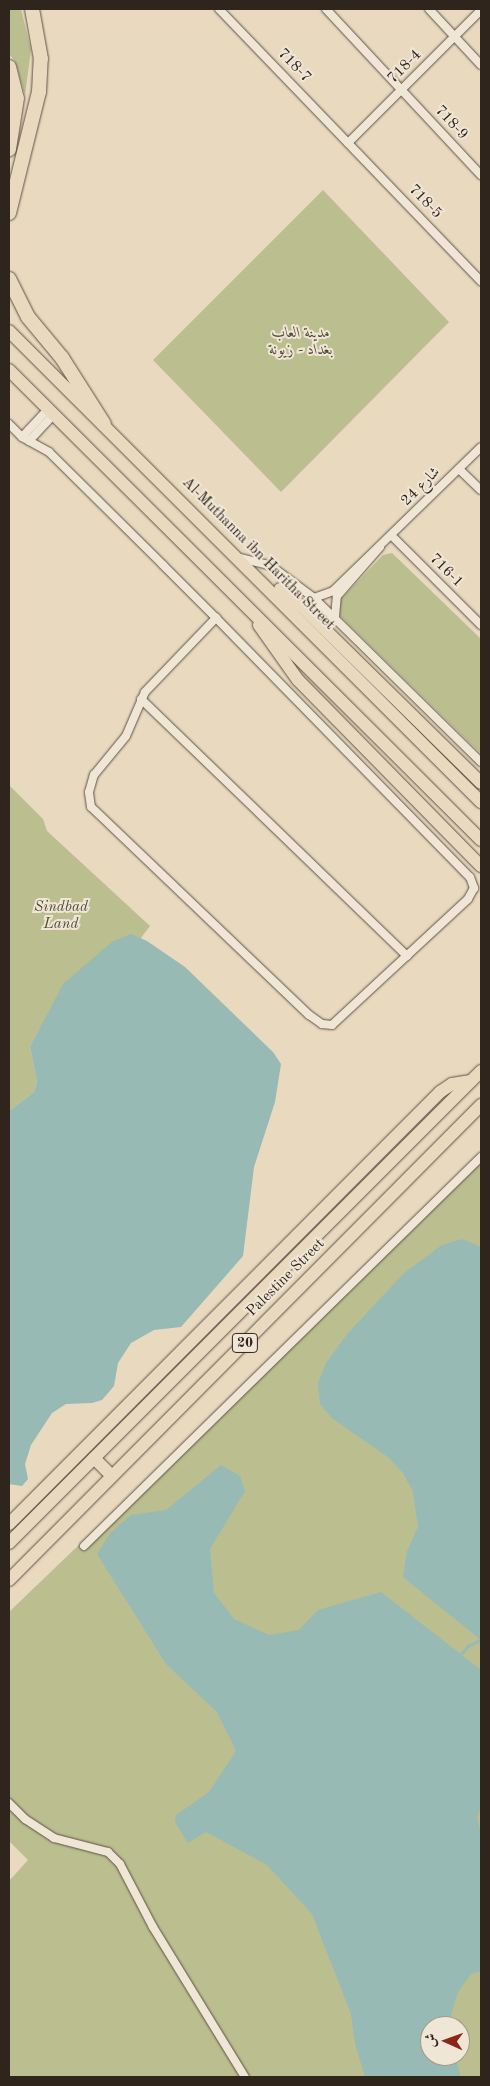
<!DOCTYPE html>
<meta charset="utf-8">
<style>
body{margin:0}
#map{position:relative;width:490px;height:2086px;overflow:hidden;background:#e8d9bf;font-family:"Old Standard TT",Amiri,serif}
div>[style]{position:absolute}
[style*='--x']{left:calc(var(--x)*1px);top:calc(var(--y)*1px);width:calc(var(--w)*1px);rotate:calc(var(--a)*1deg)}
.green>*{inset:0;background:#bbbe8e}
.water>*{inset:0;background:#97bab5}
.stream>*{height:2.5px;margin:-1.25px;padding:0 1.25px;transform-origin:1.25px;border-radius:1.25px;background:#97bab5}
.roads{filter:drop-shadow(0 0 1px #5d5246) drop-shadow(0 0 1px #5d5246)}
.minor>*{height:8px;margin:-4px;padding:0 4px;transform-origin:4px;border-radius:4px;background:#f0e6d5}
.primary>*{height:12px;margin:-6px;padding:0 6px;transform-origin:6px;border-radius:6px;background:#e8d9bf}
.motorway>*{height:14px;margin:-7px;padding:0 7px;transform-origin:7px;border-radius:7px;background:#e8d9bf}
span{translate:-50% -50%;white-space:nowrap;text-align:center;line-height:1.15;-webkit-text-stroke:4px #f0e6d5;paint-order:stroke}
.shield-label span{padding:1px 4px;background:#f0e6d5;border:1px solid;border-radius:4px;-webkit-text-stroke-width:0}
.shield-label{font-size:14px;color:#2f251d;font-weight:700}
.street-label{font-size:15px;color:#2f251d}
.park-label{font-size:15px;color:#524b39;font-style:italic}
.frame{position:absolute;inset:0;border:10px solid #2f251d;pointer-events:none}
.north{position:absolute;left:420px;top:2016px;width:50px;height:50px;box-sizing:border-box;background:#f0e6d5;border:1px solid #a3998b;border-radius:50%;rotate:272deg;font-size:14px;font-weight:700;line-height:20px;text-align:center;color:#2f251d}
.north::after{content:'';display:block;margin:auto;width:18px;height:22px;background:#8f2418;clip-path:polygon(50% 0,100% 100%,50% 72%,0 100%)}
</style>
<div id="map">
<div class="green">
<i style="clip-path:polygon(9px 9px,21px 9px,31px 50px,25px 95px,15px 61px,9px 54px)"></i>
<i style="clip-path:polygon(323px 190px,449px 322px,281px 492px,153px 360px)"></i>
<i style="clip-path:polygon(392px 553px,481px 639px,481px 754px,339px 615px,339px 601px,383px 555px)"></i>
<i style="clip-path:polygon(9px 785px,43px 819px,47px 831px,150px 926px,140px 939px,117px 940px,54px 1004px,30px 1047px,37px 1082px,34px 1092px,9px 1111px)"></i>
<i style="clip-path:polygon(evenodd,481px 1159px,481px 2077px,9px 2077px,9px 1881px,28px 1860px,9px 1841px,9px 1612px,481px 1159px,430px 2026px,460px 2026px,460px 2056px,430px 2056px,430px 2026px)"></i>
</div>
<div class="water">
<i style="clip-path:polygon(131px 934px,147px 941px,185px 967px,273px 1052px,281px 1064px,275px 1102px,254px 1167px,243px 1256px,181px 1327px,154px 1330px,131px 1343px,118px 1363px,114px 1386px,102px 1400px,92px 1403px,66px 1404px,52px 1413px,31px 1445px,25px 1464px,28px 1479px,22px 1486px,9px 1484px,9px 1111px,34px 1092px,37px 1082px,30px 1047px,63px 984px,112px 942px)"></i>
<i style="clip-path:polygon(462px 1239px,481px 1247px,481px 1640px,403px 1577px,407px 1551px,418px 1527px,413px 1492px,403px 1473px,388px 1457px,333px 1419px,320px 1404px,318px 1383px,326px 1363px,348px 1333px,404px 1273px,442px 1245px)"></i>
<i style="clip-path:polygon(221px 1465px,240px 1476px,245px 1491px,210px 1549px,214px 1593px,234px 1619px,269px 1635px,299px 1630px,318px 1610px,381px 1592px,481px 1670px,481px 1807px,477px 1818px,481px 1834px,481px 1971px,471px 1974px,458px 1992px,451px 2015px,451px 2026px,430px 2026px,430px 2056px,455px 2056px,461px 2077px,365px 2077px,355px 2044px,351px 2014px,312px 1914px,267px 1865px,206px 1832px,188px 1843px,175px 1822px,176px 1815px,209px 1792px,236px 1751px,217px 1712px,166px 1664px,97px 1554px,110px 1533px,131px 1515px,166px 1510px)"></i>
</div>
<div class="stream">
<i style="--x:461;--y:1654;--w:11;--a:-49"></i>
<i style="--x:468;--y:1646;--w:13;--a:-27"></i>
</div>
<div class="roads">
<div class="minor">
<i style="--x:219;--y:9;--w:378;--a:46.1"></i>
<i style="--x:326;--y:9;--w:227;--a:47"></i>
<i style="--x:429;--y:9;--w:76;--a:47.1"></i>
<i style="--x:348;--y:143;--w:188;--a:-45"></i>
<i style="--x:9;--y:424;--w:18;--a:45"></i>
<i style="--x:22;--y:437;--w:31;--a:29"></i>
<i style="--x:49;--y:452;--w:161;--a:44.7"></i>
<i style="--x:163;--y:565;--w:75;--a:45"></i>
<i style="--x:216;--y:618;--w:363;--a:45.6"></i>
<i style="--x:470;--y:877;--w:12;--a:70"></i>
<i style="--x:474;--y:888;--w:13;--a:119"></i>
<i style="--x:468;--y:899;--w:185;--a:137.2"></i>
<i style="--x:332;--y:1025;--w:10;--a:-174"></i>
<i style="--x:322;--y:1024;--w:16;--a:-145"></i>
<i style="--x:309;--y:1015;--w:301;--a:-136.3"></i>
<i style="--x:91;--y:807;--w:15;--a:-98"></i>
<i style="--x:89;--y:792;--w:18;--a:-74"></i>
<i style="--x:94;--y:775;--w:50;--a:-50.6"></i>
<i style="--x:126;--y:736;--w:48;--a:-66.6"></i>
<i style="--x:145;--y:692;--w:103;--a:-46.2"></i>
<i style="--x:22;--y:437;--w:38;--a:-47"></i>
<i style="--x:29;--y:441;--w:37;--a:-47"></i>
<i style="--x:459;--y:469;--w:30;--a:44"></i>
<i style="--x:392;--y:536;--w:126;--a:45"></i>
<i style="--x:240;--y:558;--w:32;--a:14"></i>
<i style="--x:271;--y:566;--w:54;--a:36.7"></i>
<i style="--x:314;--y:598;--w:234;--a:44.5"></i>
<i style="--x:314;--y:598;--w:20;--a:-20"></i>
<i style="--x:333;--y:591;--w:206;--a:-44.2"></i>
<i style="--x:335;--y:617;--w:21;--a:-85"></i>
<i style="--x:337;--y:596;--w:65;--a:-48.7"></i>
<i style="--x:141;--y:699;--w:370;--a:44"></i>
<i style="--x:84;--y:1546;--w:556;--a:-44.42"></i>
<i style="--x:9;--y:1803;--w:23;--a:45"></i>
<i style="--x:25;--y:1819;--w:35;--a:33"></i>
<i style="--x:54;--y:1838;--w:56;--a:14.5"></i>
<i style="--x:108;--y:1852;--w:17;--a:45"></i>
<i style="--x:120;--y:1864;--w:71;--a:62.4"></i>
<i style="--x:153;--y:1927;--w:176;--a:58.5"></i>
</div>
<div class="primary">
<i style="--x:9;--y:331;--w:667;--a:44.94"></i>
<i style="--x:9;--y:370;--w:666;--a:44.88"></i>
<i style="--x:280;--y:589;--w:27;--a:39"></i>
<i style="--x:301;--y:606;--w:252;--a:44.5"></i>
<i style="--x:259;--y:625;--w:67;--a:54.7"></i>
<i style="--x:298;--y:680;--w:261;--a:45.5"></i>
<i style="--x:94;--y:1458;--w:25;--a:45"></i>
<i style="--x:9;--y:1524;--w:610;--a:-45.07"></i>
<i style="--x:440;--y:1092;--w:14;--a:-34"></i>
<i style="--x:452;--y:1084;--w:19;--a:-9"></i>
<i style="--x:9;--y:1543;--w:668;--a:-45"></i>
<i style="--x:9;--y:1580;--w:670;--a:-45.18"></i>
</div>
<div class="motorway">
<i style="--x:9;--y:67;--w:32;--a:76"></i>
<i style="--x:17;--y:98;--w:52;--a:98.9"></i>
<i style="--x:9;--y:213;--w:125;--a:-76.1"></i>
<i style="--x:39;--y:92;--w:33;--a:-87"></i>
<i style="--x:41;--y:59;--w:51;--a:-100.2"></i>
<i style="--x:9;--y:279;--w:42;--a:63.4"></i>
<i style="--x:28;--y:317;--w:53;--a:50.3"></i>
<i style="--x:62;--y:358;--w:78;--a:57.5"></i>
</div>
</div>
<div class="shield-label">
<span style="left:245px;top:1343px">20</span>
</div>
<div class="street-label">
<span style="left:294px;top:66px;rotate:46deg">718-7</span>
<span style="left:405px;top:67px;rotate:-45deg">718-4</span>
<span style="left:451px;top:123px;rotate:47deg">718-9</span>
<span style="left:425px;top:202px;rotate:46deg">718-5</span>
<span style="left:421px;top:487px;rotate:-45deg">شارع 24</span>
<span style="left:258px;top:554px;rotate:45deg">Al-Muthanna ibn Haritha Street</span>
<span style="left:446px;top:571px;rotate:45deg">716-1</span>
<span style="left:286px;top:1278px;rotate:-45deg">Palestine Street</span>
</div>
<div class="park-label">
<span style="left:301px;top:342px">مدينة العاب<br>بغداد - زيونة</span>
<span style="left:61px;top:916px">Sindbad<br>Land</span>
</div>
<div class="frame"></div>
<div class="north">ش</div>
</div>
